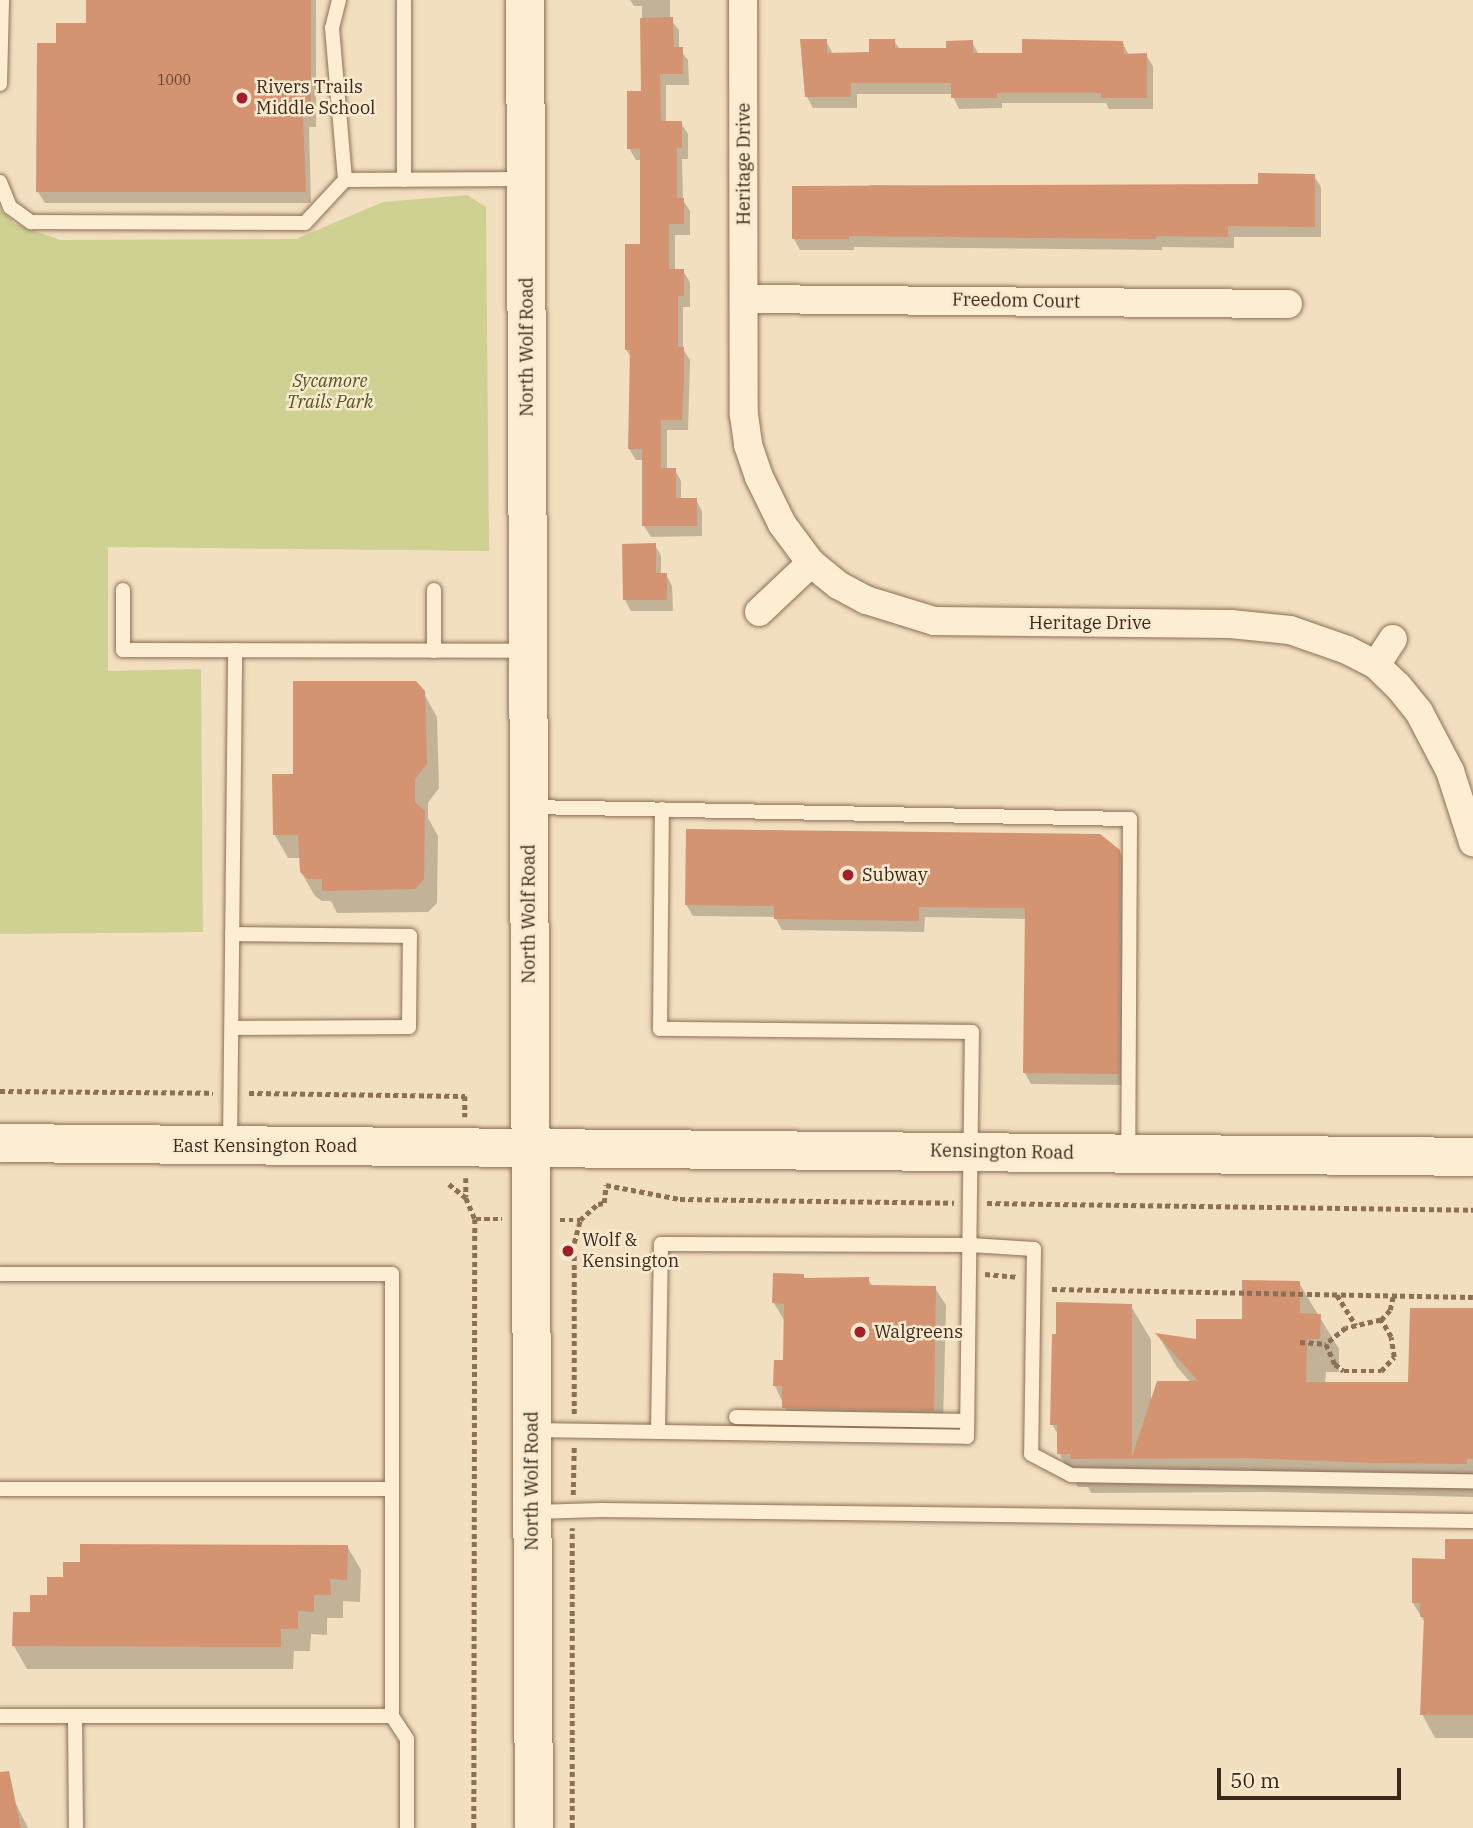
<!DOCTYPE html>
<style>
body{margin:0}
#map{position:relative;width:1473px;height:1828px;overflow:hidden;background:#f2dfbf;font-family:"IBM Plex Serif",serif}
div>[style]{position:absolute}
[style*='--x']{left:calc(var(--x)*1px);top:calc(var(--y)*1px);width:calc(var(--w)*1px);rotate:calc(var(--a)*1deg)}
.green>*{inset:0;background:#ced192}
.shadow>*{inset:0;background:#0003}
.building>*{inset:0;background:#d49371}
.path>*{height:4.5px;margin-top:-2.25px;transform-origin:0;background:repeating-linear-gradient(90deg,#8d6f55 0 5px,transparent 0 8.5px)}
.roads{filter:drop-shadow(0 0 2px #8d6f55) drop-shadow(0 0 2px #8d6f55)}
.service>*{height:14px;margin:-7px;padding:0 7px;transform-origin:7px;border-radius:7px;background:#fcedd3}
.minor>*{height:28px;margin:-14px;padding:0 14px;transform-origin:14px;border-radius:14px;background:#fcedd3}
.secondary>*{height:38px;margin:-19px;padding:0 19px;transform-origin:19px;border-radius:19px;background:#fcedd3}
.dots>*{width:19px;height:19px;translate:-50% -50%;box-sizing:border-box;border:4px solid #f9eacf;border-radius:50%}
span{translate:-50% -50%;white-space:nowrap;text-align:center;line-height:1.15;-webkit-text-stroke:5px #f9eacf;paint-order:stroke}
.number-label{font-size:14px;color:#614330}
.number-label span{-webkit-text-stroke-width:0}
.poi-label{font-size:18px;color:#3b281b}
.left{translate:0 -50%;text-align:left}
.street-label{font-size:18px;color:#3b281b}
.park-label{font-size:18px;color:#4f5920;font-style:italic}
.scale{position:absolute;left:1217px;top:1768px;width:184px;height:32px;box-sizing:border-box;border:4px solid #3b281b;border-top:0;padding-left:9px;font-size:21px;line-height:24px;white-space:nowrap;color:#3b281b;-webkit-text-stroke:5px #f9eacf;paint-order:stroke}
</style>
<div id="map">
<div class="green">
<i style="clip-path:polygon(467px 195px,486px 207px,489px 551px,108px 547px,108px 671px,201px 669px,203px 932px,0 934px,0 209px,15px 224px,60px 240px,296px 239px,383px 202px)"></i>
</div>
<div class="shadow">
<i style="clip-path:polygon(88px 0,316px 0,316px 127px,309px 127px,311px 203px,45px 203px,38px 192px,88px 25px)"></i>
<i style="clip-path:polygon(630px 0,670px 0,670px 19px,679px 30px,679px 49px,688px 60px,689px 85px,666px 85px,666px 123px,681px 123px,688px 134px,688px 159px,682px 159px,683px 200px,690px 211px,690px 235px,675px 235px,675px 271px,683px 271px,690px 282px,690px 307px,683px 307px,683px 349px,690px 360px,688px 430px,667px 430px,667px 470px,675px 470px,681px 481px,681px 500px,696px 500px,702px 511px,702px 536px,651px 537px,644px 526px,644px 460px,636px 460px,629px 449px,631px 358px,626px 349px,642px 246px,642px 160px,636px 160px,629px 148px,642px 93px,642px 6px,634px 6px)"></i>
<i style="clip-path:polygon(894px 40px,900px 50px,948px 50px,972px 42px,978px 53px,1023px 55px,1122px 42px,1129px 55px,1146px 55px,1153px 66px,1153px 109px,1109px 109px,1106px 103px,1002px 103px,1002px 108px,959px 109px,952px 94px,857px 94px,857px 108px,813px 108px,807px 97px,826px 41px,833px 54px,871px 54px)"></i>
<i style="clip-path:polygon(1314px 176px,1321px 187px,1321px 237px,1234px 237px,1234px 248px,1162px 247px,1162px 250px,854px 247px,854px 250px,800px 250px,794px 239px,870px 188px,870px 185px,1173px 188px,1260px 186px)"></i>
<i style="clip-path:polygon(655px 545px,661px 556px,661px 574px,666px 574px,672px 586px,673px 611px,631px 611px,625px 600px)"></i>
<i style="clip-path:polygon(423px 692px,437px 717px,439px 788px,428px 803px,428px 818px,438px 836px,437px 903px,428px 912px,337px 913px,331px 901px,322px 901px,315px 896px,301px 872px,301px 858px,288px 858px,275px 835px,295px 776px)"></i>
<i style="clip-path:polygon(1119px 851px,1126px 863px,1124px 1085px,1031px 1084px,1025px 1073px,1027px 919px,925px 917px,924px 932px,782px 930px,775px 917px,693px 916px,686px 904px)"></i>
<i style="clip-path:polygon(803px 1275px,806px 1280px,868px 1279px,873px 1287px,935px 1288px,946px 1305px,943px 1428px,793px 1425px,775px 1386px,785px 1362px,784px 1320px,774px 1303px)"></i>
<i style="clip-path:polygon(1299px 1283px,1339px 1349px,1339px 1372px,1326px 1372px,1325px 1384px,1410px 1384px,1473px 1310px,1473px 1497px,1266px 1492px,1091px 1493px,1088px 1487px,1078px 1487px,1059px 1453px,1059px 1436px,1052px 1424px,1131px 1306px,1151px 1340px,1151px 1402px,1191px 1383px,1177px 1367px,1158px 1335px,1197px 1341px,1243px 1321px)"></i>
<i style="clip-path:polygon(1473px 1541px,1473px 1738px,1435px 1738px,1422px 1714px,1425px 1623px,1413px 1603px,1446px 1561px)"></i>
<i style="clip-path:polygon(347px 1546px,361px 1570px,360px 1602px,343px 1601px,343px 1618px,327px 1618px,327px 1635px,311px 1634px,310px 1651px,294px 1651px,293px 1669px,27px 1669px,14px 1646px,32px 1614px,48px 1597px)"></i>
<i style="clip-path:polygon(0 1797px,13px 1798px,28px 1828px,0 1828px)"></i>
</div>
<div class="building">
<i style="clip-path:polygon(86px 0,311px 0,311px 116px,303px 116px,306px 192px,36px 192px,37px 43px,56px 43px,56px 23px,86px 23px)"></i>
<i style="clip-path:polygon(673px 17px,674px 47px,683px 47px,683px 74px,660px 74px,661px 121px,682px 121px,682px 148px,677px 148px,677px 198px,684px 198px,684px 224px,669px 224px,669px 269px,684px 269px,684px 296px,678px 296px,678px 347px,684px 347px,684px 377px,682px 420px,661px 420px,661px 468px,676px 468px,676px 498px,697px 498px,697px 526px,642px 526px,642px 449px,628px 449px,630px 350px,625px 350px,625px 244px,640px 244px,640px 149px,627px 149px,627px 91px,641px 91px,640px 18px)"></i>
<i style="clip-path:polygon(800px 39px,827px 39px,827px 53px,869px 52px,869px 39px,895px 39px,895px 48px,946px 48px,946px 41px,973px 40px,973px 53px,1022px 53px,1022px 39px,1123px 41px,1124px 54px,1147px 53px,1147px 98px,1101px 98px,1101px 93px,997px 93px,997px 98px,951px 98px,951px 83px,851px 83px,851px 97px,805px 97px)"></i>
<i style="clip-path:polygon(1258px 173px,1315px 174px,1315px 227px,1228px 226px,1228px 237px,1156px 236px,1156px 239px,849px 236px,849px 239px,792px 239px,792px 186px,1258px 184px)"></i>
<i style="clip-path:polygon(656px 543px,656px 573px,667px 573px,667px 600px,623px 600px,622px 544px)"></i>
<i style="clip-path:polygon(293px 681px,416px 681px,425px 691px,427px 764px,415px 779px,415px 802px,425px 811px,424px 879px,415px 889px,322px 891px,322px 879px,308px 879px,300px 872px,298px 835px,273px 835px,272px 774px,293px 774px)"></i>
<i style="clip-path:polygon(686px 829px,1100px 834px,1120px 850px,1119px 1074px,1023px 1073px,1025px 908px,919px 907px,919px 921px,774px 919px,774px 906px,685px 905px)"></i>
<i style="clip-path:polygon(773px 1273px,804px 1274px,804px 1278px,869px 1277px,869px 1285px,936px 1286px,934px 1411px,782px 1408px,782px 1386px,773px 1386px,774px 1360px,783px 1360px,784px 1304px,772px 1303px)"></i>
<i style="clip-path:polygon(1242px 1280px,1300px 1281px,1300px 1313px,1321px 1314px,1320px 1339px,1307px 1339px,1306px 1382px,1408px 1382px,1410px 1308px,1473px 1308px,1473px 1459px,1467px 1459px,1467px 1464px,1376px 1463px,1245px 1458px,1070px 1459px,1070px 1454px,1057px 1454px,1057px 1425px,1050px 1425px,1052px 1334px,1056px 1334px,1056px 1302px,1132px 1304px,1132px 1457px,1157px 1381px,1198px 1381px,1155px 1333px,1196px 1339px,1196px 1319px,1242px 1319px)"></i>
<i style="clip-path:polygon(1445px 1539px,1473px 1539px,1473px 1715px,1420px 1715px,1424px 1617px,1420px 1617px,1420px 1603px,1412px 1603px,1412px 1558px,1445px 1559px)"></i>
<i style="clip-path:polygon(80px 1544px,348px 1545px,347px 1580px,330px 1579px,331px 1595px,314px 1595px,314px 1612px,298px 1611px,298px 1629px,281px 1629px,281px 1647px,12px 1646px,13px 1612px,30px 1612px,30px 1595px,47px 1595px,47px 1577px,63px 1577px,63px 1562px,80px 1562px)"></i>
<i style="clip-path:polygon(9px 1771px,21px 1828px,0 1828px,0 1772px)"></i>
</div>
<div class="path">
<i style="--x:0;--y:1091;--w:213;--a:0.5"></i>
<i style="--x:249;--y:1093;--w:216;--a:0.8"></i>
<i style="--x:465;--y:1096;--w:21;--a:90"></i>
<i style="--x:466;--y:1178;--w:19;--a:90"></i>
<i style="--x:449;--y:1184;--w:22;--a:39"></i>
<i style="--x:466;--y:1198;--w:23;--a:67"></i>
<i style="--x:475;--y:1219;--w:609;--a:90.09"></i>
<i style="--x:987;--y:1203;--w:486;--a:0.8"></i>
<i style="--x:476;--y:1219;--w:26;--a:0"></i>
<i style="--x:560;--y:1220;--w:20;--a:0"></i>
<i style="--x:985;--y:1274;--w:33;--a:5"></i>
<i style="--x:1052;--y:1289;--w:421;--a:1.1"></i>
<i style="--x:1337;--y:1295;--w:36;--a:58"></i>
<i style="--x:1381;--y:1320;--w:13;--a:-48"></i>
<i style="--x:1390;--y:1310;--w:14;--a:-78"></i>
<i style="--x:1300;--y:1342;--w:26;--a:4"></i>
<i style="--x:1326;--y:1344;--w:22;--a:66"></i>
<i style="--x:1335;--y:1364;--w:11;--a:38"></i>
<i style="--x:1344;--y:1371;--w:37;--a:0"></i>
<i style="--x:1381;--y:1371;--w:19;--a:-47"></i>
<i style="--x:1394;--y:1357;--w:20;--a:-99"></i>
<i style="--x:1391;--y:1337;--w:20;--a:-120"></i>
<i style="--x:1381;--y:1320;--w:36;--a:167"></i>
<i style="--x:1346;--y:1328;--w:26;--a:141"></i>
<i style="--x:574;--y:1414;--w:171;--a:-90"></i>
<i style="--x:574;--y:1243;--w:24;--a:-75"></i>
<i style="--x:580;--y:1220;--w:24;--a:-42"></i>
<i style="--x:598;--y:1204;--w:6;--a:-9"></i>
<i style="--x:604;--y:1203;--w:18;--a:-84"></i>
<i style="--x:606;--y:1185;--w:75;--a:10.7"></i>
<i style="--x:680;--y:1199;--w:274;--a:0.8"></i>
<i style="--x:573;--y:1495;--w:48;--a:-88.8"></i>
<i style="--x:572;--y:1828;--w:300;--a:-90"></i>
</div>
<div class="roads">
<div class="service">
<i style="--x:339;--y:0;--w:29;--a:104"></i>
<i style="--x:332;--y:28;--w:153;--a:85.1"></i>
<i style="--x:404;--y:0;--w:180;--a:90"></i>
<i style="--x:0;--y:84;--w:84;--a:-88.6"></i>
<i style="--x:0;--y:182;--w:27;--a:68"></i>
<i style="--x:10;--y:207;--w:26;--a:36"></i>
<i style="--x:31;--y:222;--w:274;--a:0.2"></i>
<i style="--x:305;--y:223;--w:59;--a:-47.1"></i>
<i style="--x:345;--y:180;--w:179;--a:-0.3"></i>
<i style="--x:123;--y:590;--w:60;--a:90"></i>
<i style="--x:123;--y:650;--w:404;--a:0.1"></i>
<i style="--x:434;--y:590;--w:61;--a:90"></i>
<i style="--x:530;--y:807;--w:600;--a:1.15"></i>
<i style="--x:1130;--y:819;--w:332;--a:90.3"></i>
<i style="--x:232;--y:1028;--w:177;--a:-0.3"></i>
<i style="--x:409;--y:1027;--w:91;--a:-89.4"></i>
<i style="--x:410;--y:936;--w:178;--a:-179.4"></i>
<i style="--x:230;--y:1144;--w:494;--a:-89.4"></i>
<i style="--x:0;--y:1274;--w:392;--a:0"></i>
<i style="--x:392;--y:1274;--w:442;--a:90"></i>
<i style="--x:392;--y:1716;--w:27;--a:57"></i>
<i style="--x:407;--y:1739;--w:89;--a:90"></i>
<i style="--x:736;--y:1417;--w:231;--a:1"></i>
<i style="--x:533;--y:1430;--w:434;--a:0.9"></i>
<i style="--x:967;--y:1437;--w:405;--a:-89.3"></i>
<i style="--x:972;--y:1032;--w:312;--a:-179.4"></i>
<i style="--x:660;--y:1029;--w:220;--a:-89.5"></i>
<i style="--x:658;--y:1432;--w:188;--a:-89.1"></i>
<i style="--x:661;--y:1244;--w:309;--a:0.2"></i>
<i style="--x:970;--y:1245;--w:64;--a:3.6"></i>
<i style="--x:1034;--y:1249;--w:205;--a:90.8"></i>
<i style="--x:1031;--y:1454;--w:45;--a:27.7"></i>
<i style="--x:1071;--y:1475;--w:402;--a:0.9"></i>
<i style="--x:0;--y:1489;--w:391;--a:0"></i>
<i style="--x:534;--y:1512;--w:67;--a:-1.7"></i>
<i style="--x:601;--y:1510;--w:872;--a:0.72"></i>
<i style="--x:0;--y:1716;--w:392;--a:0"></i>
<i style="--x:75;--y:1716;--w:112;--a:89.5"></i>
</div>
<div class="minor">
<i style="--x:743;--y:0;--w:415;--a:89.9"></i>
<i style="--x:744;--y:415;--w:30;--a:82"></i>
<i style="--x:748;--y:445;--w:34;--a:71"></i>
<i style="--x:759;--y:477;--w:52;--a:63.9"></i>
<i style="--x:782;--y:524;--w:49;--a:53.4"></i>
<i style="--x:811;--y:563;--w:35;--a:39"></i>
<i style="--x:838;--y:585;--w:32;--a:28"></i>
<i style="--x:866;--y:600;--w:71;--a:17.2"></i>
<i style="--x:934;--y:621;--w:297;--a:0.6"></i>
<i style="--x:1231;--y:624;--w:59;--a:5.8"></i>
<i style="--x:1290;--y:630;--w:60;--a:19.3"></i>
<i style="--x:1347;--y:650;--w:33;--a:27"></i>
<i style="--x:1376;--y:665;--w:30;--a:44"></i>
<i style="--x:1398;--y:686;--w:33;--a:51"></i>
<i style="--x:1419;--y:712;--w:67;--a:62.3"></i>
<i style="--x:1450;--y:771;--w:75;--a:72.1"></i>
<i style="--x:745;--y:299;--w:543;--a:0.53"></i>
<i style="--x:759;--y:612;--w:71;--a:-43.3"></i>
<i style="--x:1376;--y:665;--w:31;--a:-57"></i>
</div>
<div class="secondary">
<i style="--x:525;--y:0;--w:1828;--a:89.72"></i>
<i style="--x:0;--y:1143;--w:1473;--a:0.54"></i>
</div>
</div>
<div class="dots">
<i style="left:242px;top:98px;background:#a21f29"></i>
<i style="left:848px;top:875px;background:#a21f29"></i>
<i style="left:568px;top:1251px;background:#a21f29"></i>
<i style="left:860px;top:1332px;background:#a21f29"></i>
</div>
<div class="number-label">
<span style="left:174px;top:80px">1000</span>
</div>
<div class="poi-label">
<span class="left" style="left:256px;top:98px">Rivers Trails<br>Middle School</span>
<span class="left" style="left:862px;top:875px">Subway</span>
<span class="left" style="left:582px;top:1251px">Wolf &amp;<br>Kensington</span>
<span class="left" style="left:874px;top:1332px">Walgreens</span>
</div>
<div class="street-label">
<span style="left:744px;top:164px;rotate:-90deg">Heritage Drive</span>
<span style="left:1016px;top:301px;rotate:1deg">Freedom Court</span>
<span style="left:527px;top:347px;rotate:-90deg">North Wolf Road</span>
<span style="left:1090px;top:623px">Heritage Drive</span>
<span style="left:529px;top:914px;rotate:-90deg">North Wolf Road</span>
<span style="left:265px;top:1146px">East Kensington Road</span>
<span style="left:1002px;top:1152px;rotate:1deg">Kensington Road</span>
<span style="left:532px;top:1481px;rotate:-90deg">North Wolf Road</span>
</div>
<div class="park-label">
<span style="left:330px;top:392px">Sycamore<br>Trails Park</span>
</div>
<div class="scale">50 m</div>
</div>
